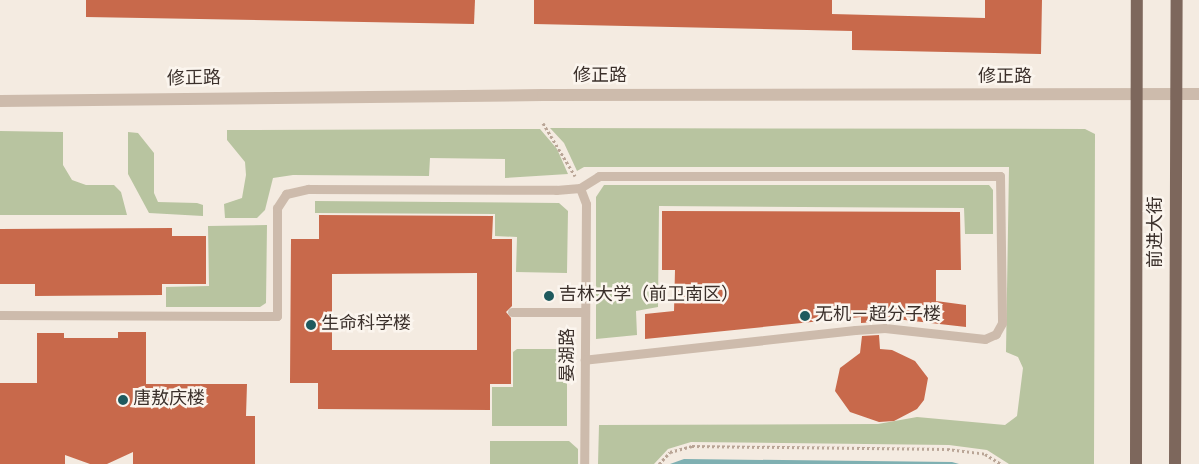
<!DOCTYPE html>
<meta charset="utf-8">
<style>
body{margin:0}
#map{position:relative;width:1199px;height:464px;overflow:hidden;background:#f4ebe1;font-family:Overpass,"Noto Sans SC",sans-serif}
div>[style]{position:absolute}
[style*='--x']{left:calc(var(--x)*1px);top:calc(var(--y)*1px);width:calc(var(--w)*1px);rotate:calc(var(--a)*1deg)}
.green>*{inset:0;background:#b8c4a0}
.water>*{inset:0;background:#7fb0b2}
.building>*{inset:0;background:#c8694b}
.path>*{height:3px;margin-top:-1.5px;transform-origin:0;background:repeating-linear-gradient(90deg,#b9a596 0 2.5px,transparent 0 5px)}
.service>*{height:9px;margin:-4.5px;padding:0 4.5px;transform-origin:4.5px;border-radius:4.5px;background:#cdbbac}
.tertiary>*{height:12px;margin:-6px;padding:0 6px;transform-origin:6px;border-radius:6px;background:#cdbbac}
.primary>*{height:12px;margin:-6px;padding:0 6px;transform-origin:6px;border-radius:6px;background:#7d675c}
.dots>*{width:14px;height:14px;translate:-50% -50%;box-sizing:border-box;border:2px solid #fbf5ee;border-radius:50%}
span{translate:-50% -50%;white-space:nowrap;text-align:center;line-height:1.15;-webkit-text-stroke:5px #fbf5ee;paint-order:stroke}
.street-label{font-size:18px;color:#3b302b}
.poi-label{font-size:18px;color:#3b302b}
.left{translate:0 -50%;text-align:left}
</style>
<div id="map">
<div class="green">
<i style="clip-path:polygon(550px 128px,1085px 129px,1095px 134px,1094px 464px,1009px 464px,987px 450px,949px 445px,691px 442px,668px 449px,654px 464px,598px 464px,599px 425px,878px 424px,917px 417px,1005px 425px,1017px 416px,1023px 368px,1018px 357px,1006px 352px,1009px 167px,584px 167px,577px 171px,564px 143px)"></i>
<i style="clip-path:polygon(540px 129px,557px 149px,568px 174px,505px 178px,505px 159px,430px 158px,429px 176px,293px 175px,273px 178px,265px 210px,257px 218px,225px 218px,224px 204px,242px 198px,246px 175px,245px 162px,227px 140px,227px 130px)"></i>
<i style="clip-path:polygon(0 131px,63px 132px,63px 165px,72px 180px,86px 185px,114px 185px,121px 192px,127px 215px,0 215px)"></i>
<i style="clip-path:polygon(128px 132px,138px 133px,154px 153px,154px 193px,158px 202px,197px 203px,203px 205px,203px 216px,149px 213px,128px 174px)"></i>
<i style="clip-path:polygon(604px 185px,989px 185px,993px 190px,993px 234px,965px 234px,964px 208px,659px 206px,658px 307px,636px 311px,637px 335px,596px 339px,596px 197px)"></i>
<i style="clip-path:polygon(315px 201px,559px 203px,568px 211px,567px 273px,516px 272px,517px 237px,495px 236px,495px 214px,315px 213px)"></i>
<i style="clip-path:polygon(267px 225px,266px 303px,260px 307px,166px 307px,166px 287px,209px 286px,208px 226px)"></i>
<i style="clip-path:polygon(517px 349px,567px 349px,567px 426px,492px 426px,492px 387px,513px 387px,513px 352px)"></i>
<i style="clip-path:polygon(490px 441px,569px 441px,578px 449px,578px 464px,490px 464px)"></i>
</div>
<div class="water">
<i style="clip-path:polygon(684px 459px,952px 462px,959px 464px,670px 464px)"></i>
</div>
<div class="building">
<i style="clip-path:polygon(86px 0,475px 0,474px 24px,86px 17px)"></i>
<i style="clip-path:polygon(534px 0,832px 0,832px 14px,985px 18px,985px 0,1042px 0,1041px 54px,852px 50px,852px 31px,534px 24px)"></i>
<i style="clip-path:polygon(662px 211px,960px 212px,961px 270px,936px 270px,936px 301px,966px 305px,966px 327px,878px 317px,878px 322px,861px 323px,861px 317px,645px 339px,645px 314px,674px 311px,675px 270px,662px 270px)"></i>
<i style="clip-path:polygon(evenodd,319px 215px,493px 216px,492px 239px,512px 239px,512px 306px,506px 312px,511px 318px,511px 384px,490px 384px,490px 410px,318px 409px,318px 383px,290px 383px,291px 239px,319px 239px,319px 215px,477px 273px,477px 350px,332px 350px,332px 274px,477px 273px)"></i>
<i style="clip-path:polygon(172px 228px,172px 236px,206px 236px,206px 284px,162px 284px,162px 295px,35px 296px,35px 284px,0 284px,0 229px)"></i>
<i style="clip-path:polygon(118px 332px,146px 332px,146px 384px,247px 384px,246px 416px,255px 416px,255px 464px,133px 464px,133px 452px,107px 464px,90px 464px,65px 455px,65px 464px,0 464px,0 383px,37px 383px,37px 333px,64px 333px,64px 338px,118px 338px)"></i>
<i style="clip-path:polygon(879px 335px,880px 349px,892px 350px,915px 361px,928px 378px,924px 400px,917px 409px,894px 421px,879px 422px,850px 412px,835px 391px,840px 368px,860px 353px,862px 336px)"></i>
</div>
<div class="path">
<i style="--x:543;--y:123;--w:62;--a:58.9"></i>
<i style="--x:659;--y:464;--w:16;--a:-47"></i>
<i style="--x:670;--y:452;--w:23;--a:-15"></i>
<i style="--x:692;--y:446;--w:255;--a:0.7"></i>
<i style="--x:947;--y:449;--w:38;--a:7"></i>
<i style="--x:985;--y:454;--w:19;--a:32"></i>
</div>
<div class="service">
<i style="--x:580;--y:188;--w:17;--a:69"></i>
<i style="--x:586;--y:204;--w:260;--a:90.4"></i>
<i style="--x:512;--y:312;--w:73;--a:0"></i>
<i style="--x:0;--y:315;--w:277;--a:0.2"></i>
<i style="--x:277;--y:316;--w:108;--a:-90"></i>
<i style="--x:277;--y:208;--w:17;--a:-57"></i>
<i style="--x:286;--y:194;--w:23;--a:-13"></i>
<i style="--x:308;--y:189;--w:248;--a:0.2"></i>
<i style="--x:556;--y:190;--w:24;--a:-5"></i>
<i style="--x:580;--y:188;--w:22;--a:-32"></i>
<i style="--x:599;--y:176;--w:401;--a:0"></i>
<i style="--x:1000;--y:176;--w:147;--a:89.2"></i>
<i style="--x:1002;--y:323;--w:13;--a:119"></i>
<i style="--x:996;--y:334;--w:12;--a:156"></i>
<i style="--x:985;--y:339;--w:101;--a:-173.7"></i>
<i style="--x:885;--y:328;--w:30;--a:176"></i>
<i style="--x:855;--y:330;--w:272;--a:173.7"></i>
</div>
<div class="tertiary">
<i style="--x:0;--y:101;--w:543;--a:-0.63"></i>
<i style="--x:543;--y:95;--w:656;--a:-0.09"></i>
</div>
<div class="primary">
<i style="--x:1136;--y:464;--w:464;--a:-89.9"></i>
<i style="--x:1175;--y:464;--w:464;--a:-89.8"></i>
</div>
<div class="dots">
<i style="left:549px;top:296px;background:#1f5a5e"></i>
<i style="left:805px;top:316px;background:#1f5a5e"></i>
<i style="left:311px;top:325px;background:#1f5a5e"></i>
<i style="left:123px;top:400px;background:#1f5a5e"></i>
</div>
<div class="street-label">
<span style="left:600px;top:77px">修正路</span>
<span style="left:1005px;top:78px">修正路</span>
<span style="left:194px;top:80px;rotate:-1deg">修正路</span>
<span style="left:1157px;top:232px;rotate:-90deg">前进大街</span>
<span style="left:569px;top:355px;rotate:-90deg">晏湖路</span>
</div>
<div class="poi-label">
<span class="left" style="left:559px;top:296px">吉林大学（前卫南区）</span>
<span class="left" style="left:815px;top:316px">无机－超分子楼</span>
<span class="left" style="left:321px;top:325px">生命科学楼</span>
<span class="left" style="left:133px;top:400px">唐敖庆楼</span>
</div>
</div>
